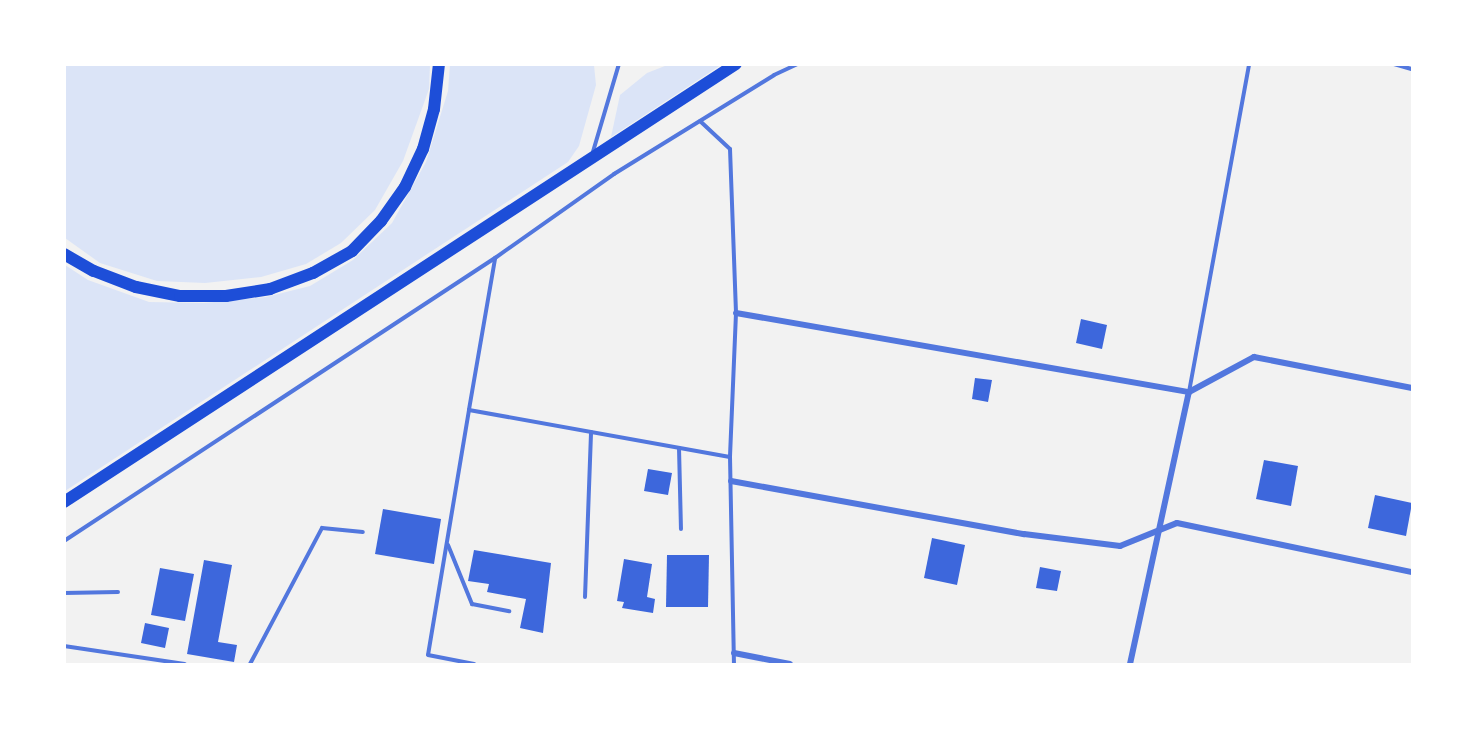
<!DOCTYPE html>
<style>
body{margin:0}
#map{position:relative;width:1477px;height:729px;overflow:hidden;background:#f2f2f2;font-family:Commissioner,sans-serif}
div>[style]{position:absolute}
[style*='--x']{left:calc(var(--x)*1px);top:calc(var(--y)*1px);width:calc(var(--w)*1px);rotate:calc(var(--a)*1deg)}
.green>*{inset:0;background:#dbe4f7}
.building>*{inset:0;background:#3d67dc}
.service>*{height:4px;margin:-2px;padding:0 2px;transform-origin:2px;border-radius:2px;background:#5277de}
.minor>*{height:6px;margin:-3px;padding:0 3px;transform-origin:3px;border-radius:3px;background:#5277de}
.primary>*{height:12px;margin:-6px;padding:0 6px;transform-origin:6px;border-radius:6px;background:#1d4ed8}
span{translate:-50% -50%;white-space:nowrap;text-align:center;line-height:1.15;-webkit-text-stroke:6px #fff;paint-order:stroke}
.frame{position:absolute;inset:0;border:66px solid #fff;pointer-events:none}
</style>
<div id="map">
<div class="green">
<i style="clip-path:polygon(65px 64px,430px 64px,430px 65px,429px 89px,403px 161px,375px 210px,341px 243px,306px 264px,261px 277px,205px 283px,157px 281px,100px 263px,65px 238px)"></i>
<i style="clip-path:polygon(670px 64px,721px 65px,611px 137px,620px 95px,647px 73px)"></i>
<i style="clip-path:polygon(450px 65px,594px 65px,596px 85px,579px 146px,568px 162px,65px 491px,65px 265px,88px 280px,149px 302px,204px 303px,266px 297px,310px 286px,353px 260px,392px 223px,426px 162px,448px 91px)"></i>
</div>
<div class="building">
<i style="clip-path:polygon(1081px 319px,1107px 325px,1102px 349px,1076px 343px)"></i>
<i style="clip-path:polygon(975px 378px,992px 380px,988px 402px,972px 399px)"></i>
<i style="clip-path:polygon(1264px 460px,1298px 466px,1291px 506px,1256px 499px)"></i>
<i style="clip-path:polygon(648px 469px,672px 473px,668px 495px,644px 491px)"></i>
<i style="clip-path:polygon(1375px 495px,1412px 503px,1406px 536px,1368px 528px)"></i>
<i style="clip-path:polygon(383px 509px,441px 519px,434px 564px,375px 554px)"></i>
<i style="clip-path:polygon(932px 538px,965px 545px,957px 585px,924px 578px)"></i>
<i style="clip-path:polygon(474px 550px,551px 563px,543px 633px,520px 628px,526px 599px,487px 592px,489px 584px,468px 581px)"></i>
<i style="clip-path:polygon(667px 555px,709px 555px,708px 607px,666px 607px)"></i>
<i style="clip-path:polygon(624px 559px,652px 564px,647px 597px,655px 599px,653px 613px,622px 608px,624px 602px,617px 601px)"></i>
<i style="clip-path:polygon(204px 560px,232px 565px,218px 642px,237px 645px,234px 662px,187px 654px)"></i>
<i style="clip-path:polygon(1040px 567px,1061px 571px,1057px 591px,1036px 588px)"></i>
<i style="clip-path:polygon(160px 568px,194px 574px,185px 621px,151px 615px)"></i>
<i style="clip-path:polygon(145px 623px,169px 628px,165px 648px,141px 643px)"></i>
</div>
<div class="service">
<i style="--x:1394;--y:64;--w:19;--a:16"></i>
<i style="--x:700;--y:121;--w:41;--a:43"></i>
<i style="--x:730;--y:149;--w:164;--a:87.9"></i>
<i style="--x:736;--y:313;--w:144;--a:92.4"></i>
<i style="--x:730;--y:457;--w:207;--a:88.9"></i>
<i style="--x:592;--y:155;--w:95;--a:-73.5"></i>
<i style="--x:495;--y:259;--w:153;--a:99.8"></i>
<i style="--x:469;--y:410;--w:265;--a:10.2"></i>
<i style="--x:1189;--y:392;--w:333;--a:-79.6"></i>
<i style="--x:469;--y:410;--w:248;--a:99.5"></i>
<i style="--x:428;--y:655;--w:47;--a:11.1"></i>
<i style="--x:679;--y:448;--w:81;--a:88.6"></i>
<i style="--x:64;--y:541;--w:516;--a:-33.29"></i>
<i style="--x:495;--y:258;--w:146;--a:-35.2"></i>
<i style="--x:614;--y:174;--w:188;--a:-31.7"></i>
<i style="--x:774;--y:75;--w:26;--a:-25"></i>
<i style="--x:448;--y:545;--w:64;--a:67.9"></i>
<i style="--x:472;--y:604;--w:38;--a:11"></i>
<i style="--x:64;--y:593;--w:54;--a:-1.1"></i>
<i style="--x:585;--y:597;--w:165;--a:-87.9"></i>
<i style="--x:64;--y:646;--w:122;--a:8.5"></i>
<i style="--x:250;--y:664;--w:154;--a:-62.1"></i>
<i style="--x:322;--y:528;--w:41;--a:5.6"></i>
</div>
<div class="minor">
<i style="--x:736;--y:313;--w:460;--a:9.9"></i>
<i style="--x:1189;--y:392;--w:74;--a:-28.3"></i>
<i style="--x:1254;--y:357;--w:161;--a:11.1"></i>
<i style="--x:731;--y:481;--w:298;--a:10.3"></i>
<i style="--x:1024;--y:534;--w:97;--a:7.1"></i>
<i style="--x:1120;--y:546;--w:61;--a:-22"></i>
<i style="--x:1177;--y:523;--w:240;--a:11.8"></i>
<i style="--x:734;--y:653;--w:57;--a:11.1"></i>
<i style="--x:1130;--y:664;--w:278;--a:-77.8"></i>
</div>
<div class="primary">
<i style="--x:64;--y:254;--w:34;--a:30"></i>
<i style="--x:94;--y:271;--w:45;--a:20.9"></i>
<i style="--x:136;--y:287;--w:45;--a:11.6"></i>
<i style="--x:180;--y:296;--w:46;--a:0"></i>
<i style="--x:226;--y:296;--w:45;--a:-9"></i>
<i style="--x:270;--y:289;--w:46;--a:-20.4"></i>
<i style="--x:313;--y:273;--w:45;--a:-29.4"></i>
<i style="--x:352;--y:251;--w:42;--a:-46"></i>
<i style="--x:381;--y:221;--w:42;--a:-54.8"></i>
<i style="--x:405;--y:187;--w:42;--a:-64.7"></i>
<i style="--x:423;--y:149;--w:41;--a:-74.6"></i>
<i style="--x:434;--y:109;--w:45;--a:-83.7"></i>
<i style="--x:64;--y:502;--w:802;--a:-33.1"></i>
</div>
<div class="frame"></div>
</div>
